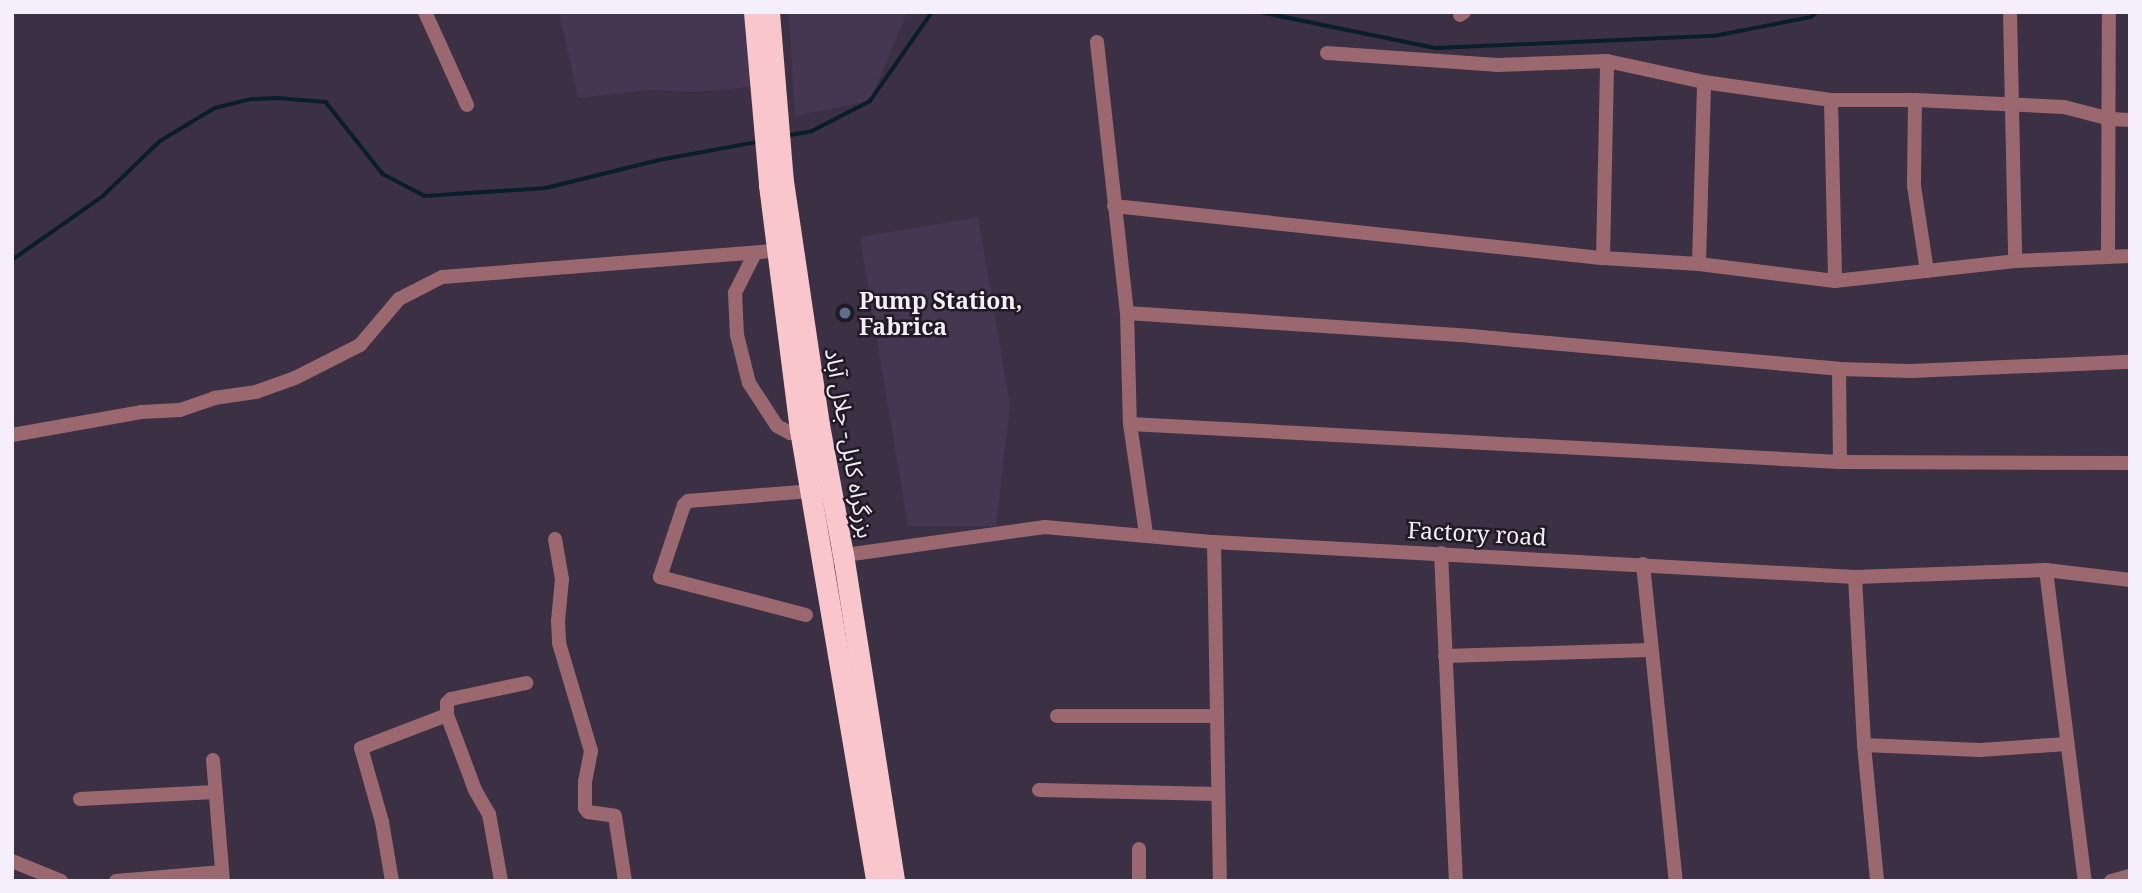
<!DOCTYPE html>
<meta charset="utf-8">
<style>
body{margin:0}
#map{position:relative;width:2142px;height:893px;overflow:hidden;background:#3b3044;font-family:"Noto Serif","Noto Sans Arabic",serif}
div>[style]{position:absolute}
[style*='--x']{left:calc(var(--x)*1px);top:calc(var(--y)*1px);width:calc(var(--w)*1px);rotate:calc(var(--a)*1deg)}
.built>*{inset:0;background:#453651}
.stream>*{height:3.5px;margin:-1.75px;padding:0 1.75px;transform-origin:1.75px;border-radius:1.75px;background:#081e29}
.minor>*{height:14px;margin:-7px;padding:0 7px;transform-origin:7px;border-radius:7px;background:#9b686f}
.highway>*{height:21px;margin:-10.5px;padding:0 10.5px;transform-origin:10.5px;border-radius:10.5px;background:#f9c6cc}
.dots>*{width:19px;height:19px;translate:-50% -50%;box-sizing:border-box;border:4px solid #1f1a23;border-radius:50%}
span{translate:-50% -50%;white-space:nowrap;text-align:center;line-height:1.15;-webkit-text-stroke:5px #1f1a23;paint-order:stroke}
.poi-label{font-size:23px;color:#f5eefb;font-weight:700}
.left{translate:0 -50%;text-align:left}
.street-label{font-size:23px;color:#f5eefb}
.frame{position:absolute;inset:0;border:14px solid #f5eefb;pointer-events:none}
</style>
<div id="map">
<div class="built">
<i style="clip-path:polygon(559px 12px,759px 12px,751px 87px,695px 92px,649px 90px,578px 98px)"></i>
<i style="clip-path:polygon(789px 12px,907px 12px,870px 101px,795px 116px)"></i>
<i style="clip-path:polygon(978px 217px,1010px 405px,996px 526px,908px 526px,860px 237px)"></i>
</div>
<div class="stream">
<i style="--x:1260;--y:12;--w:180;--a:11.6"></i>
<i style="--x:1436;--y:48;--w:278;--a:-2.5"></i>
<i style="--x:1714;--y:36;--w:99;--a:-11.1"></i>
<i style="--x:1811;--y:17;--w:8;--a:-40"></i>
<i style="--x:785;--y:136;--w:27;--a:-10"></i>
<i style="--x:812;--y:131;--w:65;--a:-27.3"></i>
<i style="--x:870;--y:101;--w:108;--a:-55.1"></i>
<i style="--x:12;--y:260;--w:111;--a:-35.1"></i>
<i style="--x:103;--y:196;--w:79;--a:-44"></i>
<i style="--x:160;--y:141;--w:64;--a:-31"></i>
<i style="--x:215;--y:108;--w:37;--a:-14"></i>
<i style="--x:251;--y:99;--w:26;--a:-2"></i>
<i style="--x:277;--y:98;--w:49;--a:4.7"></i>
<i style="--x:326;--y:102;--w:92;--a:51.6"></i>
<i style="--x:383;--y:174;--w:47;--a:27.6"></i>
<i style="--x:425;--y:196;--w:121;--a:-3.8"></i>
<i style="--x:546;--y:188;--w:116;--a:-13.9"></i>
<i style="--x:659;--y:160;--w:100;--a:-10.4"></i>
</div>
<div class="minor">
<i style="--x:425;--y:12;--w:102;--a:65.7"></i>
<i style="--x:2010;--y:12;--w:249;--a:88.8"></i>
<i style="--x:1460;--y:15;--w:5;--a:-37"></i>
<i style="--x:1097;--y:42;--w:273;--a:83.7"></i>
<i style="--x:1127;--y:313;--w:111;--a:88.5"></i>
<i style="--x:1130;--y:424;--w:111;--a:81.7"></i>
<i style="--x:1327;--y:53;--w:170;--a:4"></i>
<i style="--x:1497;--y:65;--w:110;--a:-2.1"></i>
<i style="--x:1607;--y:61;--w:99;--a:12.2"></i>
<i style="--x:1704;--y:82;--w:128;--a:8.1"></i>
<i style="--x:1831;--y:100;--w:84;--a:0"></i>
<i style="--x:1915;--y:100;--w:149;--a:2.7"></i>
<i style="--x:2064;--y:107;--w:48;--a:14.6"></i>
<i style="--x:2110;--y:119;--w:20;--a:3"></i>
<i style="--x:1831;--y:100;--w:181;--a:88.7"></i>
<i style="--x:1915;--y:100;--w:86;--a:90.7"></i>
<i style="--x:1914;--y:186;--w:86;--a:81.3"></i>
<i style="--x:1114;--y:206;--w:492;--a:6.1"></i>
<i style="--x:1603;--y:258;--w:96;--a:3.6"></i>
<i style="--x:1699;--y:264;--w:137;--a:7.1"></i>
<i style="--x:1835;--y:281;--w:181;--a:-6.3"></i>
<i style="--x:2015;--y:261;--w:115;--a:-2.5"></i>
<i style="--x:755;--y:253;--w:45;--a:116.6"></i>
<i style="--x:735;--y:293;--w:42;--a:87.3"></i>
<i style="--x:737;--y:335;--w:49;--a:76"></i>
<i style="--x:749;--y:383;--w:51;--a:56.9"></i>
<i style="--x:777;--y:426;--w:15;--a:28"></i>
<i style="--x:790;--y:433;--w:16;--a:-14"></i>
<i style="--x:2108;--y:256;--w:244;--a:-89.8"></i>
<i style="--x:1603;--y:258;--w:197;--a:-88.8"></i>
<i style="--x:1699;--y:264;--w:182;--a:-88.4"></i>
<i style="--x:1127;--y:313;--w:345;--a:3.8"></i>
<i style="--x:1471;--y:336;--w:369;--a:5.1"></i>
<i style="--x:1839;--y:369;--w:72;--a:1.6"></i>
<i style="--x:1911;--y:371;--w:219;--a:-2.4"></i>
<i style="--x:1839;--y:369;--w:93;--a:89.4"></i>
<i style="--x:1130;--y:424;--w:711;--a:3.06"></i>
<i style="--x:1840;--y:462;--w:290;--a:0.2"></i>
<i style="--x:12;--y:435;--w:131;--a:-10.1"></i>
<i style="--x:141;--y:412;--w:39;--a:-3"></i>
<i style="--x:180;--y:410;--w:36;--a:-19"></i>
<i style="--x:214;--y:398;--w:42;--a:-8.1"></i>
<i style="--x:256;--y:392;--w:41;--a:-19.7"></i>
<i style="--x:295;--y:378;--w:73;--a:-26.9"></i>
<i style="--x:360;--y:345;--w:60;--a:-49.7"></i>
<i style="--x:399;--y:299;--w:48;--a:-27.1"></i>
<i style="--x:442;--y:277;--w:343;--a:-4.5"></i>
<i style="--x:555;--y:539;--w:41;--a:80.1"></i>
<i style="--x:562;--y:579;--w:42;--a:95.4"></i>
<i style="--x:558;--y:621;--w:22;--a:87"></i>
<i style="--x:559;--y:643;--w:113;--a:73.5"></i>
<i style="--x:591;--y:751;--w:31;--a:101"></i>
<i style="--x:585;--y:781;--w:27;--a:90"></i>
<i style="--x:585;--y:808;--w:5;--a:53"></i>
<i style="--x:588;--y:812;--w:27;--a:8"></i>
<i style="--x:615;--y:816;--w:66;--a:81.3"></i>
<i style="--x:1214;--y:542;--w:339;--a:89"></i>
<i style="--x:1441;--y:553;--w:328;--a:87.4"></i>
<i style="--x:824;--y:558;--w:223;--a:-8"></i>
<i style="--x:1045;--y:527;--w:170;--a:5.1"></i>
<i style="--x:1214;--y:542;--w:642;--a:3.13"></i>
<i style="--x:1855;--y:577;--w:191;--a:-2.1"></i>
<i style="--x:2046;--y:570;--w:85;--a:6.8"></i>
<i style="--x:1643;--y:564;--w:319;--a:84.1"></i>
<i style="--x:2046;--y:570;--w:313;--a:82.9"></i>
<i style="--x:1855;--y:577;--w:168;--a:86.9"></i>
<i style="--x:1864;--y:745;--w:137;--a:84.5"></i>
<i style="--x:806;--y:615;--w:151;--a:-165.4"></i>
<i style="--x:660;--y:577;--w:76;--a:-71.6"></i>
<i style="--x:684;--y:505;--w:6;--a:-45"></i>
<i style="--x:688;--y:501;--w:123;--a:-4.6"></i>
<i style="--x:1445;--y:656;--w:205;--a:-1.7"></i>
<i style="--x:447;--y:715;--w:12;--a:-90"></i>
<i style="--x:447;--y:703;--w:6;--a:-45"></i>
<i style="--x:451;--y:699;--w:77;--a:-12"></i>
<i style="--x:1057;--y:716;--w:160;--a:0"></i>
<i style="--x:1864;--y:745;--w:116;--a:2.5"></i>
<i style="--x:1980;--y:750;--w:86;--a:-4"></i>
<i style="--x:213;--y:760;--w:121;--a:85.3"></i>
<i style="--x:1039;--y:790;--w:179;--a:1.3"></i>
<i style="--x:80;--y:799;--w:135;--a:-3"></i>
<i style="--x:12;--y:861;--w:53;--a:22.2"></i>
<i style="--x:116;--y:881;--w:106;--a:-4.9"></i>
<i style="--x:392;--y:881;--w:60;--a:-99.6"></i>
<i style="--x:382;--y:822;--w:77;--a:-105.8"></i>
<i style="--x:361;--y:748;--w:92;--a:-21"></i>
<i style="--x:447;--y:715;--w:80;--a:69.5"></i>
<i style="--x:475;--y:790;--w:28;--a:60"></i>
<i style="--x:489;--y:814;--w:68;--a:79.8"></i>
<i style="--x:1139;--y:881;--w:32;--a:-90"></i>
<i style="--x:2111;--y:881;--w:20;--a:-15"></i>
</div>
<div class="highway">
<i style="--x:754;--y:12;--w:174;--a:85"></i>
<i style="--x:769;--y:185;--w:247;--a:82.8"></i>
<i style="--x:800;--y:430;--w:457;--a:80.4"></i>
<i style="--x:769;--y:12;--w:170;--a:85.3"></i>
<i style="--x:783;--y:181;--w:247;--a:81.6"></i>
<i style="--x:819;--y:425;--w:131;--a:79.5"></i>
<i style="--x:843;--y:554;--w:331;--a:81.1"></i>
</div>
<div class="dots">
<i style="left:845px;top:313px;background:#5c6f8a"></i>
</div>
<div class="poi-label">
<span class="left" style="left:859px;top:313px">Pump Station,<br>Fabrica</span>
</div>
<div class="street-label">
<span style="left:850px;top:443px;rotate:80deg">بزرگراه کابل- جلال آباد</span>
<span style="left:1477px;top:533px;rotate:3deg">Factory road</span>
</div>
<div class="frame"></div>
</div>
